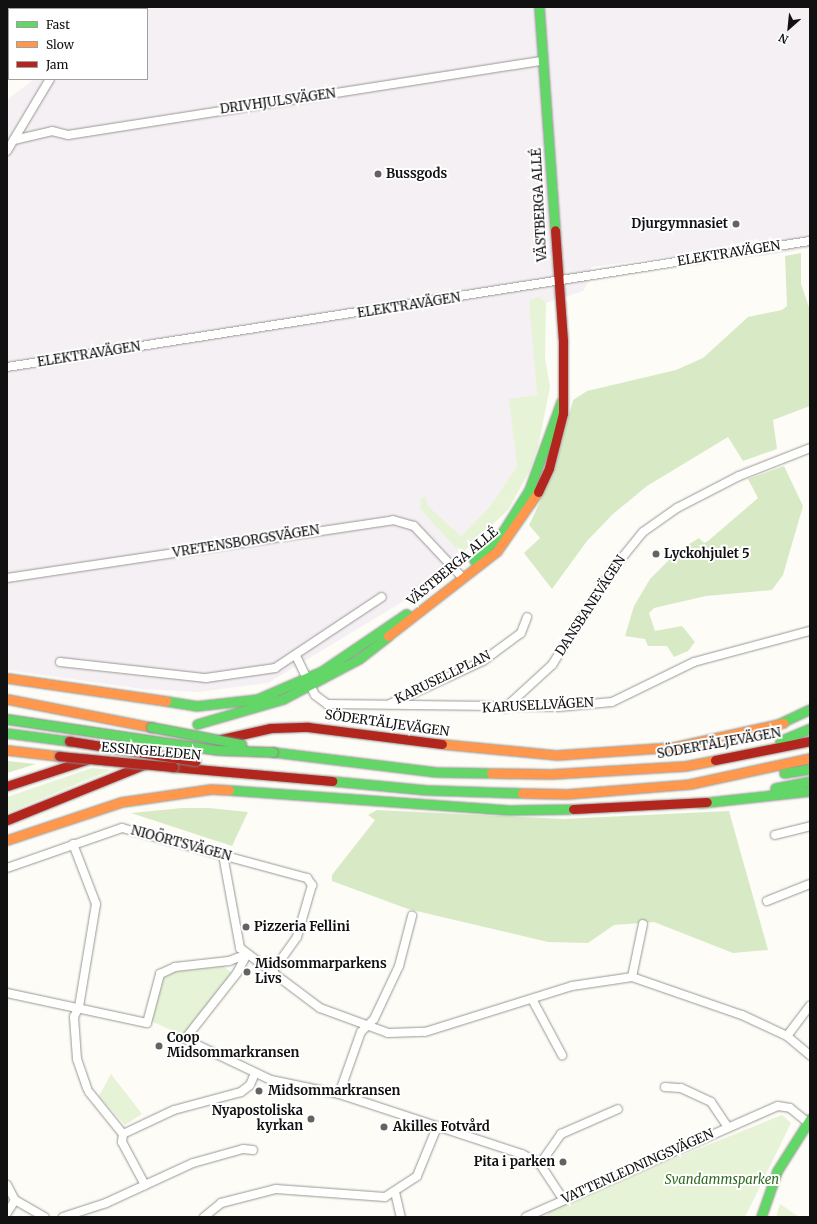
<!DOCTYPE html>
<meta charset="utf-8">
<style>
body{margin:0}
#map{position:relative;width:817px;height:1224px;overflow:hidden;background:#fdfcf7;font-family:Merriweather,serif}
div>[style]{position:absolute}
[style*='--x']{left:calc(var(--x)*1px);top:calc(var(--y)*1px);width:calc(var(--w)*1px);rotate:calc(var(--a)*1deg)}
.industrial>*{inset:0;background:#f5f0f3}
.green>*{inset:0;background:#e7f3d7}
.forest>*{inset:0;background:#d8eac5}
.roads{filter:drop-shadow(0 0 1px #979795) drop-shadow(0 0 1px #979795)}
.street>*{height:8px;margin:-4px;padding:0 4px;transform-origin:4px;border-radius:4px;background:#fffffe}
.fast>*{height:9px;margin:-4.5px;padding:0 4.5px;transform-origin:4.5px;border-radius:4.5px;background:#63d668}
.slow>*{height:9px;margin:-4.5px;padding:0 4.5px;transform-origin:4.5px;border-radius:4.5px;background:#ff974d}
.jam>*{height:9px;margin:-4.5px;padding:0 4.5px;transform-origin:4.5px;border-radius:4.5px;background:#b3261e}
.bridges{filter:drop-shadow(0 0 1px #858482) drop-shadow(0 0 1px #858482)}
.fast-bridge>*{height:9px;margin:-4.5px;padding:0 4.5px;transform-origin:4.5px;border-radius:4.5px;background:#63d668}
.jam-bridge>*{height:9px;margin:-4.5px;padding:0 4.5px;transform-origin:4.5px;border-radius:4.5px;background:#b3261e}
.dots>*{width:11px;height:11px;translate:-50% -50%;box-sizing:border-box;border:2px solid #fff;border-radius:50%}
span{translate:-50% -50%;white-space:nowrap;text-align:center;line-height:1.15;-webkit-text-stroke:4px #fff;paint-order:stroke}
.street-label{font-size:13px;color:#111}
.poi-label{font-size:13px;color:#111;font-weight:700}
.left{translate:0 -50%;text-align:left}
.right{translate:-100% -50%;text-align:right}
.park-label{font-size:13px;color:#2f6b1f;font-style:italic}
.frame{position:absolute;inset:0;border:8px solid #111;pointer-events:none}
.legend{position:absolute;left:8px;top:8px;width:140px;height:72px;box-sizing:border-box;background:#fff;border:1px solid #a0a0a0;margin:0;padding:5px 7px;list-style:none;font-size:12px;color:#111}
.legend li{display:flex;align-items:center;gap:8px;height:20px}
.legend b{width:20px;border:1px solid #a0a0a0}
.north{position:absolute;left:769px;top:8px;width:40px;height:40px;-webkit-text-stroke:3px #fff;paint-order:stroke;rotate:207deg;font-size:11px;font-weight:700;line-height:16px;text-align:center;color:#111}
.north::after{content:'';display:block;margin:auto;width:14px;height:18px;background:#111;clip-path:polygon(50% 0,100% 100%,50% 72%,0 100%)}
</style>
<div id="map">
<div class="industrial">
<i style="clip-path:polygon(57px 7px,810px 7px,810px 248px,757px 257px,758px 239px,684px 255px,591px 267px,591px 277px,583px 291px,546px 303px,539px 299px,530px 300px,537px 395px,514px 437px,517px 466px,491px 505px,461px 536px,427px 505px,420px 509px,461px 554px,419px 592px,268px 683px,199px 692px,143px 689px,7px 670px,7px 100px,34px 79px,147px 79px,147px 9px)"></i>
</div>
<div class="green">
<i style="clip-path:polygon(540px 297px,546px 303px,545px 357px,550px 387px,538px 447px,529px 472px,508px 510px,461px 554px,420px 509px,421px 498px,426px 497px,427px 505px,461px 536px,491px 505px,517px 466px,509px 399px,537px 395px,529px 300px)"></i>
<i style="clip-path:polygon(92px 768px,111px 770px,7px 813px,7px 797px)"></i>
<i style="clip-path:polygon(223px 966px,232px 973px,184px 1036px,151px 1021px,163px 979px,171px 972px)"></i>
<i style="clip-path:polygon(111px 1074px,142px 1114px,125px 1125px,99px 1096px)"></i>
<i style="clip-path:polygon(782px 1115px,791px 1123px,745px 1217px,546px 1217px,550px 1211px,651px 1168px)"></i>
<i style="clip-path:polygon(780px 1204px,799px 1217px,776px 1217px)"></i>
</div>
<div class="forest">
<i style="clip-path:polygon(801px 253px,801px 284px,810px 310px,810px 406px,773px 420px,777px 449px,743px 461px,728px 437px,647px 486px,613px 514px,587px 541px,552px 589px,524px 553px,540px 538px,529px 525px,554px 473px,573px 400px,587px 391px,676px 370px,703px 358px,748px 317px,782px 310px,787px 306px,785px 256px)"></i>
<i style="clip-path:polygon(784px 466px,803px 506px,783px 575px,772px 590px,706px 596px,654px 608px,649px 613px,655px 631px,682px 626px,695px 642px,688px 651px,674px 657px,667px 646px,648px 646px,645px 639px,625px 636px,634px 606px,650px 579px,678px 551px,699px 538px,704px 543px,708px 541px,758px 498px,748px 479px)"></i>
<i style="clip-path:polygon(7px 761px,36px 764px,7px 773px)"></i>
<i style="clip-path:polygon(182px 808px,209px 808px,248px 812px,232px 846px,131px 813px)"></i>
<i style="clip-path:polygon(377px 810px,563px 819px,729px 811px,768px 950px,733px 953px,654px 922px,614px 925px,588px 943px,548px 942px,408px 909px,332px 881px,332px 875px,375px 820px,368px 815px)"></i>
</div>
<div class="roads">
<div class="street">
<i style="--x:93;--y:9;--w:2;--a:-63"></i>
<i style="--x:14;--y:140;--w:39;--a:-13"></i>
<i style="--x:52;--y:131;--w:16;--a:14"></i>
<i style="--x:68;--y:135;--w:481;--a:-8.9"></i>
<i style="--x:7;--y:151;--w:84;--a:-59.2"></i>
<i style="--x:7;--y:367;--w:813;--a:-8.92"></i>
<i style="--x:7;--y:578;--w:390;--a:-8.5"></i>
<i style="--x:393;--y:520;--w:22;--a:16"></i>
<i style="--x:414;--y:526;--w:71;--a:46.7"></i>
<i style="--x:296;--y:656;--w:43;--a:64"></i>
<i style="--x:315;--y:695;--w:15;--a:37"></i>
<i style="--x:327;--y:704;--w:231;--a:0.7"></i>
<i style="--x:558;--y:707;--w:54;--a:-5.3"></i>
<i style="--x:612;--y:702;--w:91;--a:-26"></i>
<i style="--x:694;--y:662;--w:120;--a:-15"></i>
<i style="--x:60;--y:662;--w:147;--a:6.3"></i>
<i style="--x:206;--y:678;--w:70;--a:-8.2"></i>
<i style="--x:275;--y:668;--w:128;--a:-33.6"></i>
<i style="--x:390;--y:704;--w:102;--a:-24.8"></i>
<i style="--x:483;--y:661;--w:47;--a:-36.4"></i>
<i style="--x:521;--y:633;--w:17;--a:-69"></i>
<i style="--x:505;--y:708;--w:64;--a:-42.5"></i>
<i style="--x:552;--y:665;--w:112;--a:-57.7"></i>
<i style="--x:612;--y:570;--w:49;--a:-50.8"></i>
<i style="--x:643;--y:532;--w:42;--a:-35.2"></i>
<i style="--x:677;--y:508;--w:70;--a:-27.3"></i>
<i style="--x:739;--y:476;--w:76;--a:-21.5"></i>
<i style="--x:775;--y:835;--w:36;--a:-14"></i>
<i style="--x:73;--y:844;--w:64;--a:69"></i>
<i style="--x:96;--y:904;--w:104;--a:99.4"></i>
<i style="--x:79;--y:1007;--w:11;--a:117"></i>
<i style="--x:74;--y:1017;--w:42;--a:85.9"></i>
<i style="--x:77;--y:1059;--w:31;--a:71"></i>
<i style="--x:223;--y:855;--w:95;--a:79.6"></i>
<i style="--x:240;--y:948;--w:100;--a:36.9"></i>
<i style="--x:320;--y:1008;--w:72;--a:20.2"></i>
<i style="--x:388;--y:1033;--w:37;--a:-2"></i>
<i style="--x:425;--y:1032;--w:154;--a:-17.4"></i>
<i style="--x:572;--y:986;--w:61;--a:-8.5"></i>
<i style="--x:632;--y:977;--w:116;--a:19.1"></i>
<i style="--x:742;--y:1015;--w:50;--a:25"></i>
<i style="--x:787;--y:1036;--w:30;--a:40"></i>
<i style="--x:7;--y:868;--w:122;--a:-19.2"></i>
<i style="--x:122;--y:828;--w:192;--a:15.1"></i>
<i style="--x:307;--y:878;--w:9;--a:54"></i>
<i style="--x:312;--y:885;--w:54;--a:106.1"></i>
<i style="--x:297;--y:937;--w:43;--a:125.5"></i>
<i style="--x:767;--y:901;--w:46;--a:-21.6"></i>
<i style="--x:247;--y:954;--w:21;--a:118"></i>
<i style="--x:237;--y:973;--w:84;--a:128.2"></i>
<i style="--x:185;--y:1039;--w:95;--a:25.5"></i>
<i style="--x:271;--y:1080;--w:69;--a:11.6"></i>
<i style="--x:339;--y:1094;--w:193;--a:18.2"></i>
<i style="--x:522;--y:1154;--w:21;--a:29"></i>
<i style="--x:540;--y:1164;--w:42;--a:56.7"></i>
<i style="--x:632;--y:977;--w:54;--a:-78.3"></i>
<i style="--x:7;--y:993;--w:143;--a:12.1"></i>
<i style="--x:147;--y:1023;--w:51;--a:-75.1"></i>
<i style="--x:160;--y:974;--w:17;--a:-25"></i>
<i style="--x:175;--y:967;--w:54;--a:-6.3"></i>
<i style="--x:229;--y:961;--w:19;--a:-21"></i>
<i style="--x:532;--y:999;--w:64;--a:61.8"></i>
<i style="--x:787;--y:1036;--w:38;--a:-53"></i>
<i style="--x:665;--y:1087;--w:16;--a:4"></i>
<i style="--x:681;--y:1088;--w:33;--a:25"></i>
<i style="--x:711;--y:1102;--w:30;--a:56"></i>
<i style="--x:89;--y:1092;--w:54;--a:51"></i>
<i style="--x:339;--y:1094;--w:66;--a:-70.5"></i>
<i style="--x:361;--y:1032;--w:18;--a:-45"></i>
<i style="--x:374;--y:1019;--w:59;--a:-64.7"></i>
<i style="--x:399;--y:966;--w:52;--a:-75.4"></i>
<i style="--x:123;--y:1134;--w:56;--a:-25.2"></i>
<i style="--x:174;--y:1110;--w:69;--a:-15"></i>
<i style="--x:241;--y:1092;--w:11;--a:-38"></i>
<i style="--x:250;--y:1085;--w:13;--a:-67"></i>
<i style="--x:123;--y:1134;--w:8;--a:97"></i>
<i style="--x:122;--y:1142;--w:49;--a:61.9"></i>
<i style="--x:540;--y:1164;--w:37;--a:-55"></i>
<i style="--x:561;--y:1134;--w:62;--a:-23.7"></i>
<i style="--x:7;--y:1185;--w:17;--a:62"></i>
<i style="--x:15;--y:1200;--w:34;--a:30"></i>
<i style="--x:395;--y:1192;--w:26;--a:77"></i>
<i style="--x:7;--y:1213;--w:15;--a:-58"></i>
<i style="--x:63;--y:1217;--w:45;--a:-18"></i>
<i style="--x:106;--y:1203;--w:96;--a:-24.7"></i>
<i style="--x:193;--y:1163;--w:52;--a:-15.6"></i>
<i style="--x:243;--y:1149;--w:10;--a:6"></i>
<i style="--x:204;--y:1217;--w:22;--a:-39"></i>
<i style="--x:221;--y:1203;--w:57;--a:-14.3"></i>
<i style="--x:276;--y:1189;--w:109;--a:4.2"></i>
<i style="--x:385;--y:1197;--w:38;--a:-33"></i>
<i style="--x:417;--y:1176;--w:53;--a:-67.8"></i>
<i style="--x:526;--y:1217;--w:275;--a:-23.8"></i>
<i style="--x:778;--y:1106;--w:12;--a:9"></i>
<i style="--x:790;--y:1108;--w:22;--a:39"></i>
</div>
<div class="fast">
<i style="--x:539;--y:7;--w:224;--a:85.9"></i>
<i style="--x:474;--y:560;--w:39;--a:-44"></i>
<i style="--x:502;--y:533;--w:51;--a:-57.9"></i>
<i style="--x:529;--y:490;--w:94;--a:-70"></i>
<i style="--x:166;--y:701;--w:30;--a:9"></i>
<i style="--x:196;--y:706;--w:63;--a:-6.3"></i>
<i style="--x:253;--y:701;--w:75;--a:-23.5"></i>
<i style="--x:322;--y:671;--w:102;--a:-34.2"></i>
<i style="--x:197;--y:724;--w:90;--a:-16.2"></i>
<i style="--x:283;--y:699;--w:86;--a:-27.8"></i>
<i style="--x:359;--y:659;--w:37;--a:-38"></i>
<i style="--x:776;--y:725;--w:38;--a:-25"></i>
<i style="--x:7;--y:733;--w:63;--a:7.4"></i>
<i style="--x:780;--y:741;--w:33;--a:-23"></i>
<i style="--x:273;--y:752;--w:164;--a:7"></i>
<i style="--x:436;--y:772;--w:55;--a:1"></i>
<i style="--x:784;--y:773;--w:26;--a:-9"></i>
<i style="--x:332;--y:781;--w:95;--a:5.4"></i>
<i style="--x:427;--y:790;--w:95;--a:1.8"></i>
<i style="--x:775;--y:788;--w:36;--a:-11"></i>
<i style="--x:229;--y:790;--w:280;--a:4.1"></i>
<i style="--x:508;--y:810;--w:65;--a:-0.9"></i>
<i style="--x:700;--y:803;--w:111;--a:-6.2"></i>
<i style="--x:761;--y:1217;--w:49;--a:-70.8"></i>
<i style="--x:777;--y:1171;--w:62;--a:-57.6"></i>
</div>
<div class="slow">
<i style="--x:388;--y:636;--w:138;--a:-37.9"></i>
<i style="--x:497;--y:551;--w:72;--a:-55.2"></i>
<i style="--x:7;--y:678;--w:161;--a:8.2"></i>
<i style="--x:7;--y:699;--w:147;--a:11"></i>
<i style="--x:442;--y:744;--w:116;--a:5.5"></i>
<i style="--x:557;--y:755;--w:117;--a:-3.9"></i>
<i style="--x:674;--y:747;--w:112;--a:-12.4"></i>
<i style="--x:7;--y:750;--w:52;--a:6.6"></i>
<i style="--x:491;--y:773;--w:60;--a:1"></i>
<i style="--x:551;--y:774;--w:134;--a:-3.4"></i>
<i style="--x:685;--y:766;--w:31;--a:-11"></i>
<i style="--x:522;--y:793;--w:45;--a:1.3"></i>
<i style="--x:567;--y:794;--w:123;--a:-4.6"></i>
<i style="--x:690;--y:784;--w:123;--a:-12.2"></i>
<i style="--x:7;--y:840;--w:120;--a:-18.4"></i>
<i style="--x:121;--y:802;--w:91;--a:-8.2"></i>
<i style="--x:211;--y:789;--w:18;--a:3"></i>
</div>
<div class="jam">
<i style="--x:538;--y:492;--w:26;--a:-65"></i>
<i style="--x:549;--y:468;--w:57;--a:-75.7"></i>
<i style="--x:563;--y:413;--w:72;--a:-90"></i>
<i style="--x:563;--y:341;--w:111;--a:-94.1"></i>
<i style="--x:222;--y:739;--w:50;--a:-12.7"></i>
<i style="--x:271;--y:728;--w:37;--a:-2"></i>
<i style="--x:308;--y:727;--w:135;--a:7.2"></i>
<i style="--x:715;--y:760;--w:97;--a:-11.3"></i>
<i style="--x:173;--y:767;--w:160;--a:5"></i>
<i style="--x:7;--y:786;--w:83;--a:-18.2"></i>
<i style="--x:573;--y:809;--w:134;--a:-3"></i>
<i style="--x:7;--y:820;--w:147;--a:-22"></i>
</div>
</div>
<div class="bridges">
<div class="fast-bridge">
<i style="--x:7;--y:719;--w:213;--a:8.4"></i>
<i style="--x:218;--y:750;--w:55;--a:2.1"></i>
<i style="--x:151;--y:727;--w:92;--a:10.7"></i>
</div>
<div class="jam-bridge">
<i style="--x:69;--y:741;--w:128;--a:9"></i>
<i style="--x:59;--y:756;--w:115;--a:5.5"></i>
</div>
</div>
<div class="dots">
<i style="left:378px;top:174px;background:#646362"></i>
<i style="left:736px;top:224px;background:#646362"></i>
<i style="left:656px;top:554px;background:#646362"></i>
<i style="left:246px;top:927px;background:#646362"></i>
<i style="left:247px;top:972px;background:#646362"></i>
<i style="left:159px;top:1046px;background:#646362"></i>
<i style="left:259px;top:1091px;background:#646362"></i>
<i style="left:311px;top:1119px;background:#646362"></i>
<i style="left:384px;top:1127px;background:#646362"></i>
<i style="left:563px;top:1162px;background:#646362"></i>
</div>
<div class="street-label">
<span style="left:278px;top:102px;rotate:-8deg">DRIVHJULSVÄGEN</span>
<span style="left:540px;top:205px;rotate:-93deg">VÄSTBERGA ALLÉ</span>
<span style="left:729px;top:254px;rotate:-9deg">ELEKTRAVÄGEN</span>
<span style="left:409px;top:306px;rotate:-9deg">ELEKTRAVÄGEN</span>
<span style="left:89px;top:355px;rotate:-9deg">ELEKTRAVÄGEN</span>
<span style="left:246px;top:542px;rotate:-9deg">VRETENSBORGSVÄGEN</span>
<span style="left:453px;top:567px;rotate:-40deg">VÄSTBERGA ALLÉ</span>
<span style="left:591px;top:606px;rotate:-57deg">DANSBANEVÄGEN</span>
<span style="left:443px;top:678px;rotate:-26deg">KARUSELLPLAN</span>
<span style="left:538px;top:706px;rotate:-3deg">KARUSELLVÄGEN</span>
<span style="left:387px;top:724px;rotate:8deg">SÖDERTÄLJEVÄGEN</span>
<span style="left:719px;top:744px;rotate:-10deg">SÖDERTÄLJEVÄGEN</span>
<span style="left:151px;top:752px;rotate:5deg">ESSINGELEDEN</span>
<span style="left:181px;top:844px;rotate:15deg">NIOÖRTSVÄGEN</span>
<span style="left:638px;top:1167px;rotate:-24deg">VATTENLEDNINGSVÄGEN</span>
</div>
<div class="poi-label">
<span class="left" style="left:386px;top:174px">Bussgods</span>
<span class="right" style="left:728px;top:224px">Djurgymnasiet</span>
<span class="left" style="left:664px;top:554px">Lyckohjulet 5</span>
<span class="left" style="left:254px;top:927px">Pizzeria Fellini</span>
<span class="left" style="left:255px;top:972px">Midsommarparkens<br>Livs</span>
<span class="left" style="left:167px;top:1046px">Coop<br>Midsommarkransen</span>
<span class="left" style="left:268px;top:1091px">Midsommarkransen</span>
<span class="right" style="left:303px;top:1119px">Nyapostoliska<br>kyrkan</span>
<span class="left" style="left:393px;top:1127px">Akilles Fotvård</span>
<span class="right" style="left:555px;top:1162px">Pita i parken</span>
</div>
<div class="park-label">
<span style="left:722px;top:1180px">Svandammsparken</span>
</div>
<div class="frame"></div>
<ul class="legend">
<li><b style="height:5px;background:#63d668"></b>Fast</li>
<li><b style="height:5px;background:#ff974d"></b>Slow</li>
<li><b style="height:5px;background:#b3261e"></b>Jam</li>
</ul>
<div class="north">N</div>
</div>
